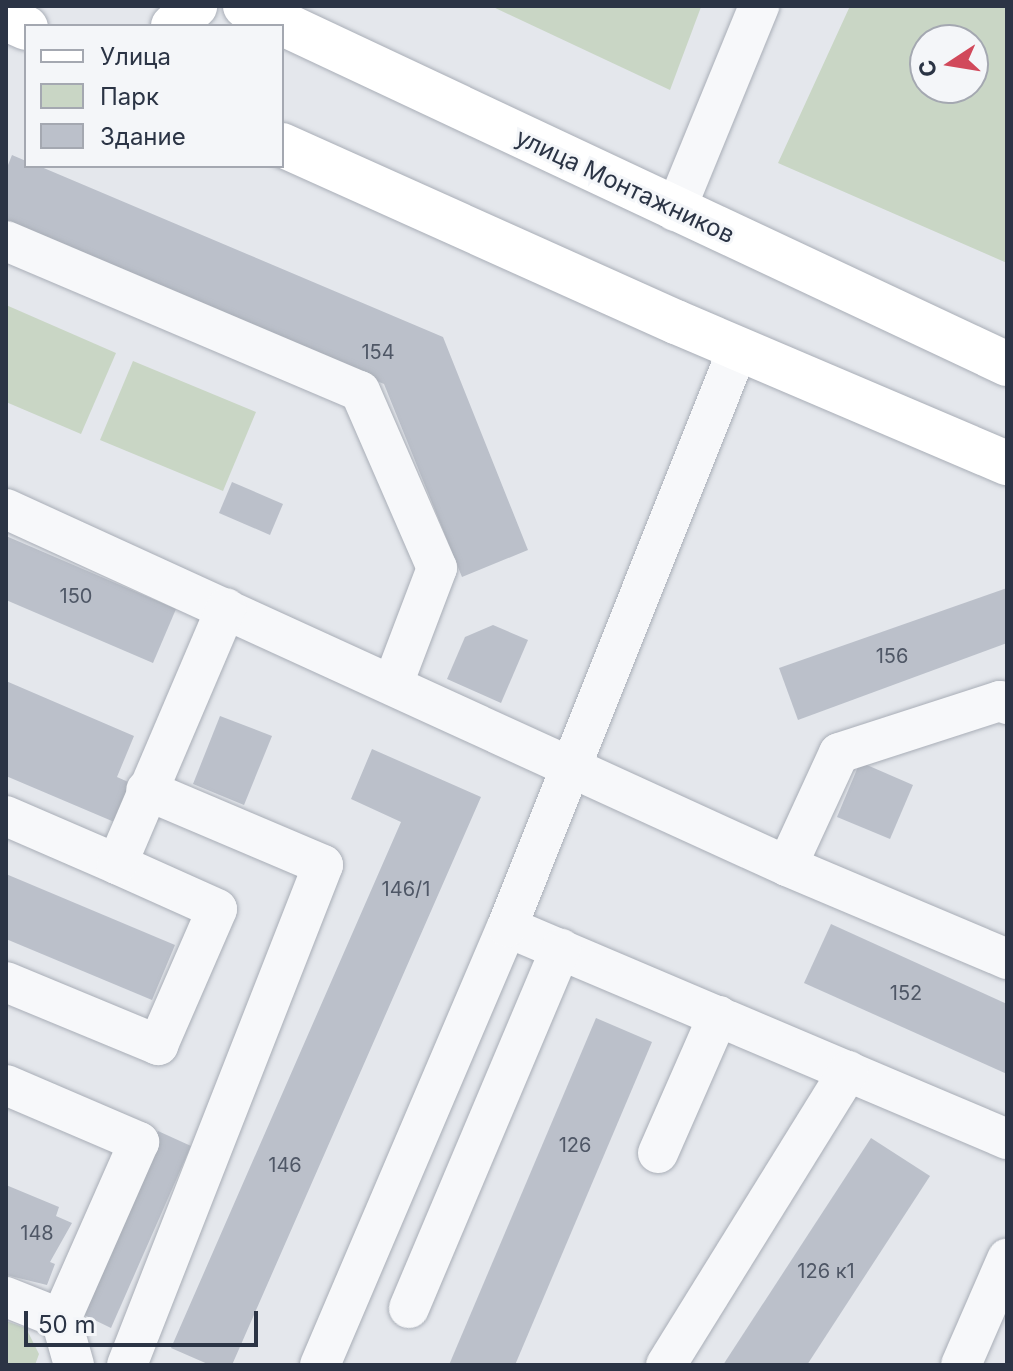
<!DOCTYPE html>
<meta charset="utf-8">
<style>
body{margin:0}
#map{position:relative;width:1013px;height:1371px;overflow:hidden;background:#e4e7ec;font-family:Inter,sans-serif}
div>[style]{position:absolute}
[style*='--x']{left:calc(var(--x)*1px);top:calc(var(--y)*1px);width:calc(var(--w)*1px);rotate:calc(var(--a)*1deg)}
.green>*{inset:0;background:#c9d6c5}
.building>*{inset:0;background:#bbc0ca}
.roads{filter:drop-shadow(0 0 2px #a9aeb7) drop-shadow(0 0 2px #a9aeb7)}
.minor>*{height:40px;margin:-20px;padding:0 20px;transform-origin:20px;border-radius:20px;background:#f7f8fa}
.major>*{height:44px;margin:-22px;padding:0 22px;transform-origin:22px;border-radius:22px;background:#fff}
span{translate:-50% -50%;white-space:nowrap;text-align:center;line-height:1.15;-webkit-text-stroke:6px #f4f6f9;paint-order:stroke}
.number-label{font-size:20px;color:#4f5766}
.number-label span{-webkit-text-stroke-width:0}
.street-label{font-size:24px;color:#2b3445}
.frame{position:absolute;inset:0;border:8px solid #2b3445;pointer-events:none}
.legend{position:absolute;left:24px;top:24px;width:260px;height:144px;box-sizing:border-box;background:#f4f6f9;border:2px solid #a4a8b1;margin:0;padding:10px 14px;list-style:none;font-size:24px;color:#2b3445}
.legend li{display:flex;align-items:center;gap:16px;height:40px}
.legend b{width:40px;border:2px solid #a4a8b1}
.north{position:absolute;left:909px;top:24px;width:80px;height:80px;box-sizing:border-box;background:#f4f6f9;border:2px solid #a4a8b1;border-radius:50%;rotate:258deg;font-size:22px;font-weight:700;line-height:32px;text-align:center;color:#2b3445}
.north::after{content:'';display:block;margin:auto;width:28px;height:36px;background:#d1495b;clip-path:polygon(50% 0,100% 100%,50% 72%,0 100%)}
.scale{position:absolute;left:24px;top:1311px;width:234px;height:36px;box-sizing:border-box;border:4px solid #2b3445;border-top:0;padding-left:10px;font-size:24px;line-height:28px;white-space:nowrap;color:#2b3445;-webkit-text-stroke:6px #f4f6f9;paint-order:stroke}
</style>
<div id="map">
<div class="green">
<i style="clip-path:polygon(491px 6px,701px 6px,701px 7px,670px 90px)"></i>
<i style="clip-path:polygon(evenodd,850px 6px,1007px 6px,1007px 263px,778px 163px,850px 6px,973px 40px,973px 88px,925px 88px,925px 40px,973px 40px)"></i>
<i style="clip-path:polygon(6px 305px,116px 353px,81px 434px,6px 402px)"></i>
<i style="clip-path:polygon(133px 361px,256px 412px,223px 491px,100px 440px)"></i>
<i style="clip-path:polygon(6px 1321px,26px 1328px,39px 1354px,35px 1365px,6px 1365px)"></i>
</div>
<div class="building">
<i style="clip-path:polygon(12px 155px,26px 161px,26px 166px,39px 166px,443px 337px,528px 550px,462px 577px,384px 384px,6px 225px,6px 170px)"></i>
<i style="clip-path:polygon(232px 482px,283px 504px,270px 535px,219px 513px)"></i>
<i style="clip-path:polygon(6px 536px,176px 609px,153px 663px,6px 600px)"></i>
<i style="clip-path:polygon(1007px 588px,1007px 643px,798px 720px,779px 668px)"></i>
<i style="clip-path:polygon(493px 625px,528px 640px,501px 703px,447px 679px,465px 637px)"></i>
<i style="clip-path:polygon(6px 681px,134px 736px,117px 777px,135px 785px,119px 824px,6px 776px)"></i>
<i style="clip-path:polygon(220px 716px,272px 736px,244px 805px,193px 784px)"></i>
<i style="clip-path:polygon(372px 749px,481px 797px,232px 1365px,210px 1365px,171px 1348px,401px 822px,351px 799px)"></i>
<i style="clip-path:polygon(860px 762px,913px 785px,890px 839px,837px 817px)"></i>
<i style="clip-path:polygon(6px 874px,175px 945px,152px 1000px,6px 939px)"></i>
<i style="clip-path:polygon(831px 924px,1007px 1004px,1007px 1074px,804px 983px)"></i>
<i style="clip-path:polygon(596px 1018px,652px 1042px,515px 1365px,449px 1365px)"></i>
<i style="clip-path:polygon(158px 1131px,191px 1146px,111px 1328px,80px 1313px)"></i>
<i style="clip-path:polygon(871px 1138px,930px 1176px,807px 1365px,723px 1365px)"></i>
<i style="clip-path:polygon(6px 1185px,59px 1207px,56px 1216px,72px 1223px,50px 1262px,55px 1264px,47px 1285px,6px 1275px)"></i>
</div>
<div class="roads">
<div class="minor">
<i style="--x:675;--y:211;--w:222;--a:-67.7"></i>
<i style="--x:6;--y:241;--w:384;--a:23"></i>
<i style="--x:360;--y:391;--w:193;--a:66.5"></i>
<i style="--x:437;--y:568;--w:124;--a:110.8"></i>
<i style="--x:6;--y:509;--w:859;--a:24.57"></i>
<i style="--x:787;--y:866;--w:124;--a:-65.3"></i>
<i style="--x:839;--y:753;--w:169;--a:-17.9"></i>
<i style="--x:1000;--y:701;--w:8;--a:23"></i>
<i style="--x:6;--y:816;--w:121;--a:23.4"></i>
<i style="--x:787;--y:866;--w:239;--a:22.9"></i>
<i style="--x:507;--y:927;--w:543;--a:22.98"></i>
<i style="--x:6;--y:982;--w:165;--a:22.5"></i>
<i style="--x:158;--y:1045;--w:148;--a:-66.5"></i>
<i style="--x:217;--y:909;--w:110;--a:-155.8"></i>
<i style="--x:117;--y:864;--w:278;--a:-66.9"></i>
<i style="--x:6;--y:1085;--w:145;--a:23.2"></i>
<i style="--x:139;--y:1142;--w:193;--a:113.8"></i>
<i style="--x:61;--y:1319;--w:48;--a:74.2"></i>
<i style="--x:658;--y:1153;--w:150;--a:-66.3"></i>
<i style="--x:6;--y:1297;--w:59;--a:21.8"></i>
<i style="--x:409;--y:1308;--w:390;--a:-67.1"></i>
<i style="--x:127;--y:1365;--w:537;--a:-68.59"></i>
<i style="--x:323;--y:865;--w:192;--a:-157"></i>
<i style="--x:320;--y:1365;--w:476;--a:-66.9"></i>
<i style="--x:507;--y:927;--w:622;--a:-68.22"></i>
<i style="--x:666;--y:1365;--w:346;--a:-58.2"></i>
<i style="--x:961;--y:1365;--w:116;--a:-66.5"></i>
</div>
<div class="major">
<i style="--x:245;--y:6;--w:842;--a:25.16"></i>
<i style="--x:6;--y:19;--w:22;--a:24"></i>
<i style="--x:173;--y:26;--w:30;--a:-42"></i>
<i style="--x:282;--y:145;--w:432;--a:24.2"></i>
<i style="--x:676;--y:322;--w:360;--a:23.1"></i>
</div>
</div>
<div class="number-label">
<span style="left:378px;top:352px">154</span>
<span style="left:76px;top:596px">150</span>
<span style="left:892px;top:656px">156</span>
<span style="left:406px;top:889px">146/1</span>
<span style="left:906px;top:993px">152</span>
<span style="left:575px;top:1145px">126</span>
<span style="left:285px;top:1165px">146</span>
<span style="left:37px;top:1233px">148</span>
<span style="left:826px;top:1271px">126 к1</span>
</div>
<div class="street-label">
<span style="left:625px;top:186px;rotate:25deg">улица Монтажников</span>
</div>
<div class="frame"></div>
<ul class="legend">
<li><b style="height:10px;background:#fff"></b>Улица</li>
<li><b style="height:22px;background:#c9d6c5"></b>Парк</li>
<li><b style="height:22px;background:#bbc0ca"></b>Здание</li>
</ul>
<div class="north">С</div>
<div class="scale">50 m</div>
</div>
